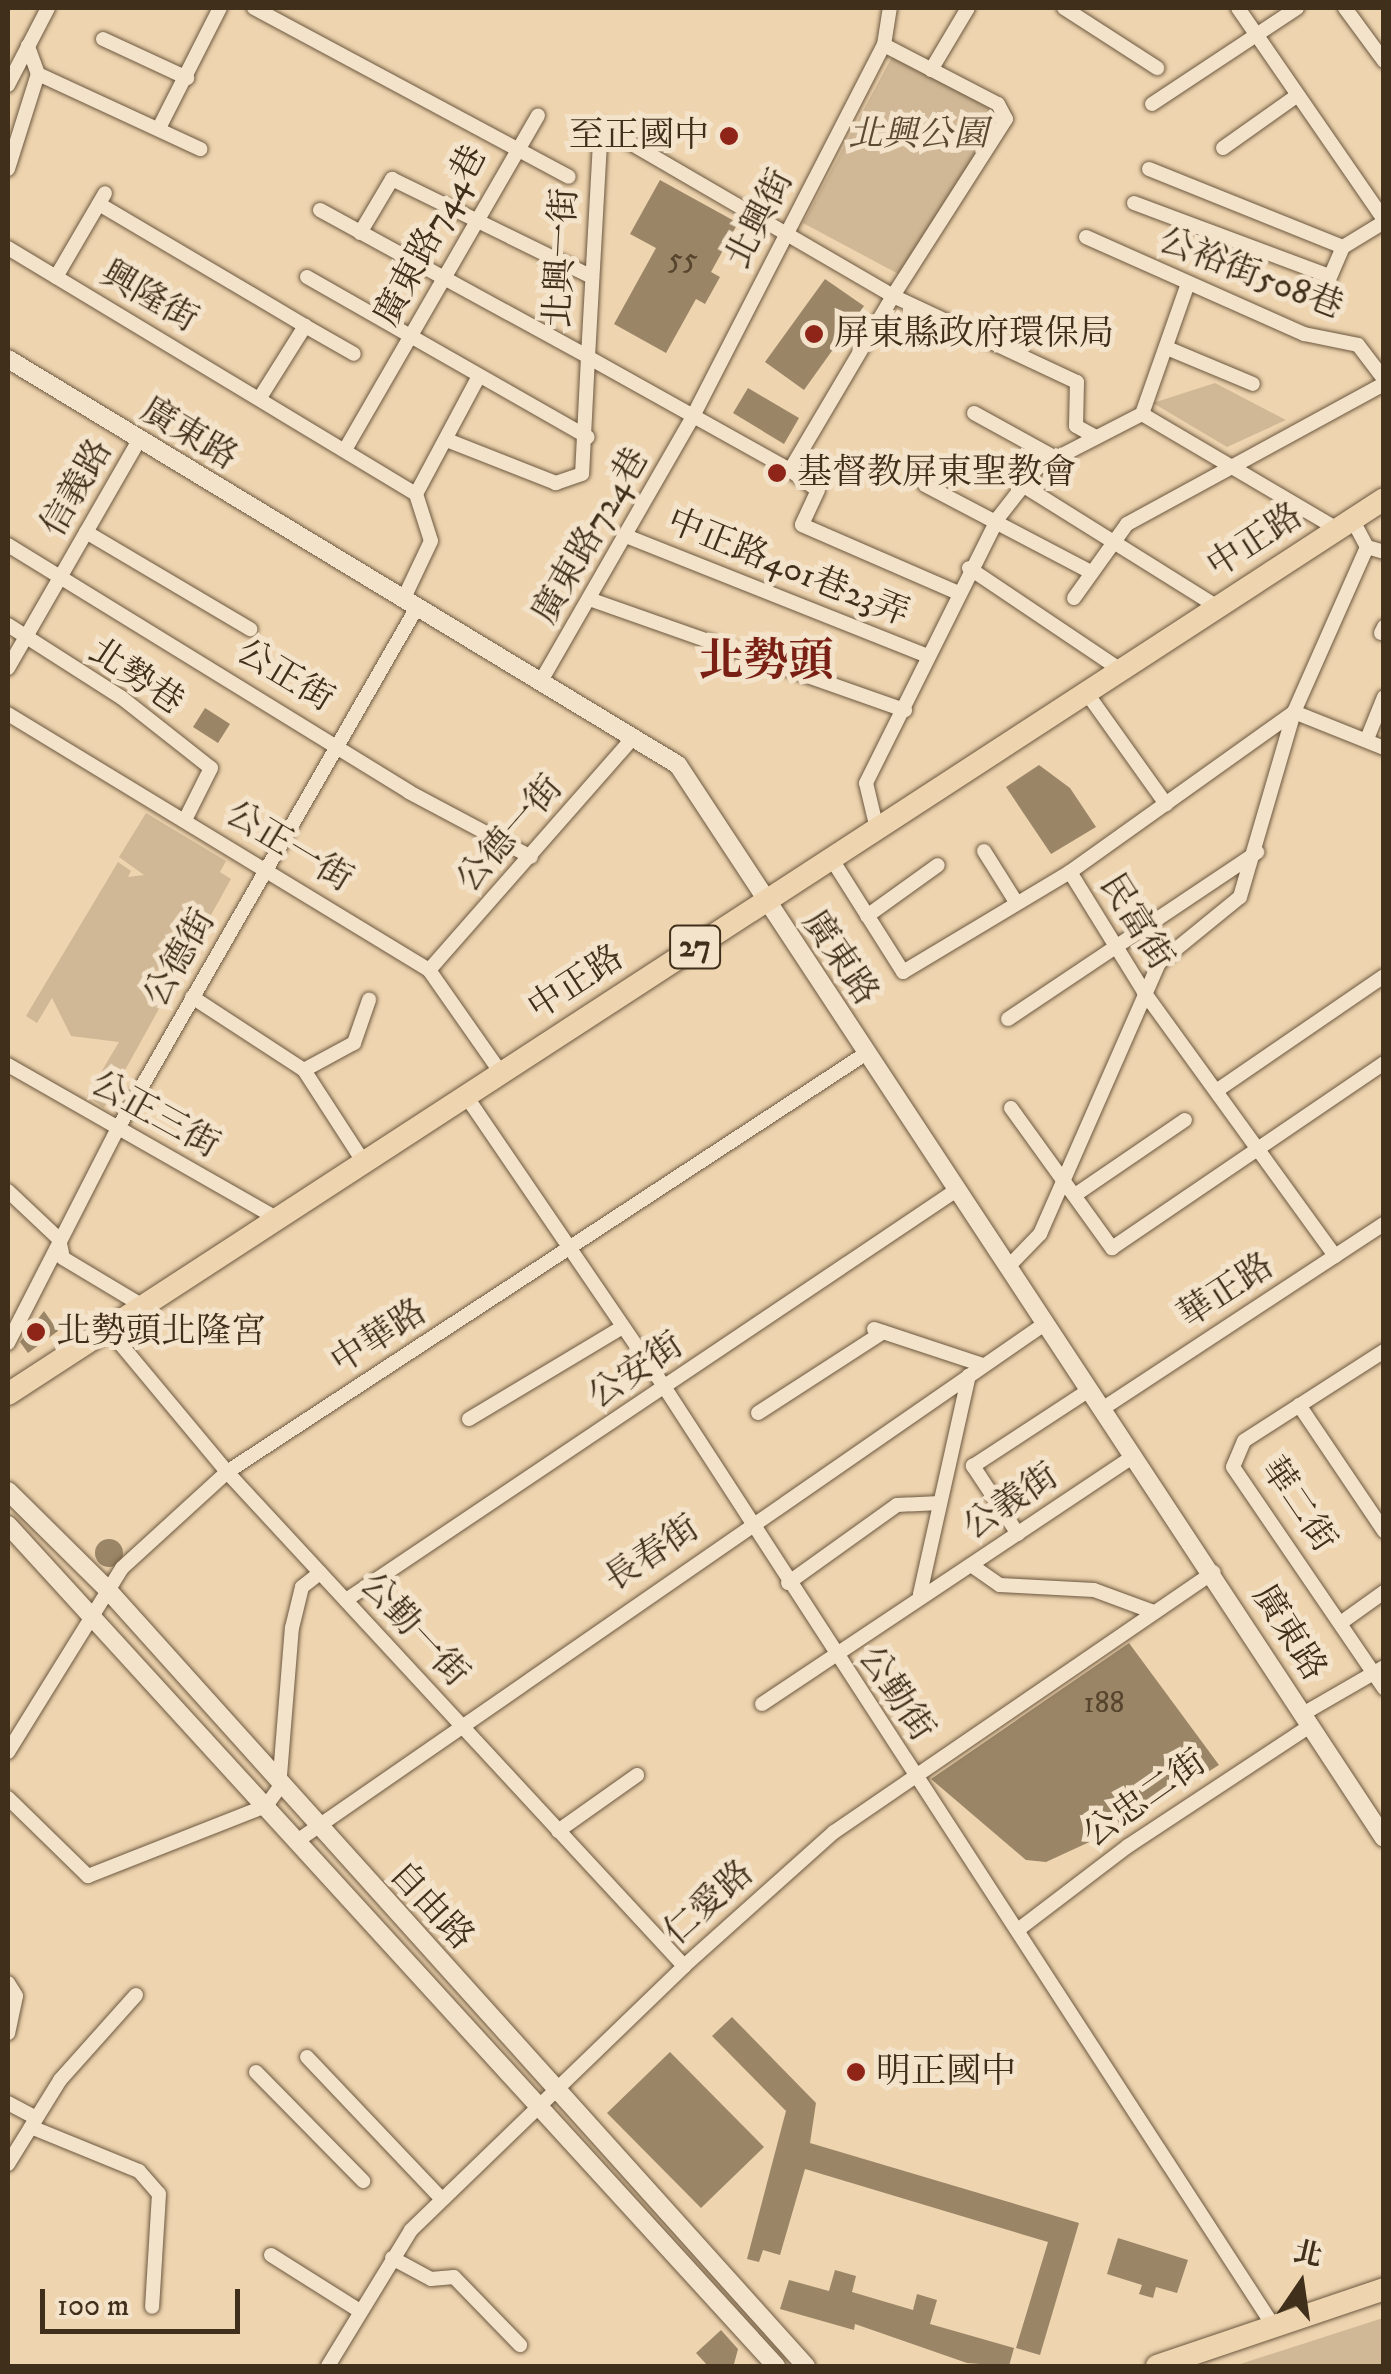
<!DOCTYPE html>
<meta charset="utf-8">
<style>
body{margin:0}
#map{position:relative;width:1391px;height:2374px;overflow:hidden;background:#eed4af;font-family:"IM FELL DW Pica","Noto Serif TC",serif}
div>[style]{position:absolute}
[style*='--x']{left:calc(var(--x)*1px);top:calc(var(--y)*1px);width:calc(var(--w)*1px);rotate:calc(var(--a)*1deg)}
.green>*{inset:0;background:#d0b896}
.building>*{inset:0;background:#9a8567}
.round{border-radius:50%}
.roads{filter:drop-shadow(0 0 2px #6c583f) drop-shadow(0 0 2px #6c583f)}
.minor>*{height:14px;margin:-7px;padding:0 7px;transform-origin:7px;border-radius:7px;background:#f4e3cb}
.tertiary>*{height:18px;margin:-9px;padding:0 9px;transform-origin:9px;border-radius:9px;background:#f4e3cb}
.primary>*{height:22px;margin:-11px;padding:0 11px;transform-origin:11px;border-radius:11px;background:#eed4af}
.dots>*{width:28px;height:28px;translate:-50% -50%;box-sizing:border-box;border:5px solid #f4e3cb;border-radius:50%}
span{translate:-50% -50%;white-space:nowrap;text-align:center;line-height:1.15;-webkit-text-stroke:10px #f4e3cb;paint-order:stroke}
.number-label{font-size:30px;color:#56442d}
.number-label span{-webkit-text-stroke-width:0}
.shield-label span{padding:2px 8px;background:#f4e3cb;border:2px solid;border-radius:8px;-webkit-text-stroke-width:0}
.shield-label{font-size:32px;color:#402f1a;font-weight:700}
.park-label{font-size:35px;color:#5d4a33;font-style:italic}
.poi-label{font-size:35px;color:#402f1a}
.right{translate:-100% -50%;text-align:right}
.left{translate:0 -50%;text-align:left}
.street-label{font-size:35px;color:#402f1a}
.district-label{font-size:45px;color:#7a1f14;font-weight:700}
.frame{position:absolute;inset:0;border:10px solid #402f1a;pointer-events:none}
.north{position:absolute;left:1251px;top:2234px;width:100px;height:100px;-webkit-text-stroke:8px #f4e3cb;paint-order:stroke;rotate:13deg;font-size:28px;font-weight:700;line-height:40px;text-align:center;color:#402f1a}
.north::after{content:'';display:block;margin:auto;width:35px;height:45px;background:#402f1a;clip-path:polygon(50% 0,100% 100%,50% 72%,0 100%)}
.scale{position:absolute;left:40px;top:2289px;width:200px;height:45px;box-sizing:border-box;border:5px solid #402f1a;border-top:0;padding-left:12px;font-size:30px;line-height:35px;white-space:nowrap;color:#402f1a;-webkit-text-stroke:8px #f4e3cb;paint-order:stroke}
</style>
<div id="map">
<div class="green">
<i style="clip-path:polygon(894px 53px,1001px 109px,906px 278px,803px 223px)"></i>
<i style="clip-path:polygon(1215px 383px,1286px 420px,1227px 447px,1153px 403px)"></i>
<i style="clip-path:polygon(146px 813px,226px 861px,220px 872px,231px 879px,104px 1108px,87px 1096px,119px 1042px,71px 1036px,52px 998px,37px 1023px,26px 1016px,118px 862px,131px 871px,128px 877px,144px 875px,119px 857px)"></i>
<i style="clip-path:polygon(1383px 2318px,1383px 2366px,1234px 2366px)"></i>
</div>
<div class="building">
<i style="clip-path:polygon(660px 180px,738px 223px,711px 272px,720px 277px,705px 304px,696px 299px,666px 353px,614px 324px,656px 248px,630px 234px)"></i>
<i style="clip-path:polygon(825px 279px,864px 306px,804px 390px,765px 362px)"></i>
<i style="clip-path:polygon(748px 388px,799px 418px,784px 444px,733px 413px)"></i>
<i style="clip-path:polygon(205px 708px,230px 724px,218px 743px,193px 727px)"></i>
<i style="clip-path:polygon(1039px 765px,1070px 788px,1096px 827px,1051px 854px,1006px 787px)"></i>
<i style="clip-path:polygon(44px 1311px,58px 1331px,28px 1353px,20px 1342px)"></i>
<i class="round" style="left:95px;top:1539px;width:28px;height:28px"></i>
<i style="clip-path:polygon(1129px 1643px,1219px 1765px,1109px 1833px,1046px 1862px,1026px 1860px,931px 1779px)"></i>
<i style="clip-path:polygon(732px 2017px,816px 2103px,810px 2143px,1079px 2223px,1040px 2355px,1016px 2348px,1048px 2242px,805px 2169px,780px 2255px,763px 2250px,759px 2262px,747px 2259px,786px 2111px,712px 2036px)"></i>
<i style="clip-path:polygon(670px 2052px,764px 2147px,701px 2208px,607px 2113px)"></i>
<i style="clip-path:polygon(1118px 2238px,1188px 2260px,1177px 2293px,1156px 2287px,1153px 2298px,1139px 2294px,1142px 2285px,1107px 2274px)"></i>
<i style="clip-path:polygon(835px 2270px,856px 2276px,852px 2292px,913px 2310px,917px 2294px,937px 2300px,930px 2324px,1014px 2348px,1009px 2366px,967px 2363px,855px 2324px,854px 2330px,780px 2309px,789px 2280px,829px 2291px)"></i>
<i style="clip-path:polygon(721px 2330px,738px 2349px,734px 2364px,708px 2366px,696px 2353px)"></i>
</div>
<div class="roads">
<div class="minor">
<i style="--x:254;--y:8;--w:357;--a:28.2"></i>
<i style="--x:1064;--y:8;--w:111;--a:32.8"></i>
<i style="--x:1238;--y:8;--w:257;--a:55.4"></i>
<i style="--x:1345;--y:8;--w:66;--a:53.7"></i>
<i style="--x:103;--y:39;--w:93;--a:24.9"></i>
<i style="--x:884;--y:45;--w:128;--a:27.4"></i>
<i style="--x:998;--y:104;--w:17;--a:62"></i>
<i style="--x:1006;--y:119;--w:210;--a:122.6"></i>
<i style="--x:893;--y:296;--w:202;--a:120.6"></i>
<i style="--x:790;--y:470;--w:231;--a:-150.8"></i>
<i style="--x:588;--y:357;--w:231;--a:-86.8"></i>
<i style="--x:601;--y:126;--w:338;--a:30.2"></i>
<i style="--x:893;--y:296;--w:203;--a:25.1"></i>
<i style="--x:1077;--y:382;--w:44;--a:91.3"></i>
<i style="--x:1076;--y:426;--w:23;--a:29"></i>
<i style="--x:931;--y:70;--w:72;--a:-59.2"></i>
<i style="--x:38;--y:74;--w:179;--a:24.8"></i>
<i style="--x:8;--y:85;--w:87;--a:-62.5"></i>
<i style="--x:1152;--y:104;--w:174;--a:-33.5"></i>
<i style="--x:159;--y:128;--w:135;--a:-63.1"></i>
<i style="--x:1223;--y:148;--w:88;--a:-35.3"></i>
<i style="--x:8;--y:169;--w:100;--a:-72.5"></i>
<i style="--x:38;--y:74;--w:30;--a:-110"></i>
<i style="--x:1149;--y:169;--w:209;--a:21.9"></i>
<i style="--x:1134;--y:203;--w:208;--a:20.5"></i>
<i style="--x:99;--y:204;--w:239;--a:30.6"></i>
<i style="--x:320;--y:210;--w:306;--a:28.7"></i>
<i style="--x:588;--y:357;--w:117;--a:92.9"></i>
<i style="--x:582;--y:474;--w:28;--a:161"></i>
<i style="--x:556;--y:483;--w:117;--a:-158.5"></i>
<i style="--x:360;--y:233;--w:63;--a:-59.3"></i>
<i style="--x:392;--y:179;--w:218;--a:26.1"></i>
<i style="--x:1086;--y:237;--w:239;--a:24"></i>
<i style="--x:1304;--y:334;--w:55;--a:11.5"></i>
<i style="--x:1358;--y:345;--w:43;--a:52.6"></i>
<i style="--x:8;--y:248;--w:476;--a:31.1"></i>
<i style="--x:416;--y:494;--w:49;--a:72.3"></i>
<i style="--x:431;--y:541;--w:65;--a:115.4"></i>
<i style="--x:56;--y:277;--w:97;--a:-59.7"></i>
<i style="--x:307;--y:277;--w:323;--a:29.7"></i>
<i style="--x:1321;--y:298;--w:56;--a:-66.7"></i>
<i style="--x:1343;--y:247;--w:48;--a:-31.4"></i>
<i style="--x:1167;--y:348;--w:93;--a:22.7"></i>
<i style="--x:261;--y:396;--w:83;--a:-57.8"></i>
<i style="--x:305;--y:326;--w:56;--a:29.7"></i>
<i style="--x:974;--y:413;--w:94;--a:28.8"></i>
<i style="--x:1142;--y:414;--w:226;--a:30.5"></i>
<i style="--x:346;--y:448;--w:384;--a:-60"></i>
<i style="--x:790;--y:470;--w:34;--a:36"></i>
<i style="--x:818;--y:490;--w:38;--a:115"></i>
<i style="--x:802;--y:525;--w:168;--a:23.5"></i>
<i style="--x:925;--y:485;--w:185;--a:27.7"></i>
<i style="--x:1024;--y:486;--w:229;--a:32"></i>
<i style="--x:416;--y:494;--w:132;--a:-61.9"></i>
<i style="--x:86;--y:532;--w:191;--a:30.6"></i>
<i style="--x:626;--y:536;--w:324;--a:21.7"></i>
<i style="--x:8;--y:545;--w:471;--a:31.6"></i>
<i style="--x:409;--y:792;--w:138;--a:28"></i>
<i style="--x:1367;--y:547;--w:18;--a:16"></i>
<i style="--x:969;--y:568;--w:183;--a:33.9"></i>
<i style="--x:1074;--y:598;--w:91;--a:-54.4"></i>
<i style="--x:1127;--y:524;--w:293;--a:-28.6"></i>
<i style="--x:592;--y:600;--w:332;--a:19.4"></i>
<i style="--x:8;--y:625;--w:135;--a:32.6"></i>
<i style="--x:122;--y:698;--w:113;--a:38.2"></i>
<i style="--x:211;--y:768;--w:58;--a:116.6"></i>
<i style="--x:1381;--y:633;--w:7;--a:-63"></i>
<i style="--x:8;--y:668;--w:261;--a:-60.1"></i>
<i style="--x:541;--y:681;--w:301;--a:-60.1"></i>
<i style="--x:691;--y:420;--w:422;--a:-62.8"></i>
<i style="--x:884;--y:45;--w:37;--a:-81"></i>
<i style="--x:1086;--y:692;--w:138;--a:54.5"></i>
<i style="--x:1294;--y:712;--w:97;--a:21.8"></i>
<i style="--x:8;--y:714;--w:493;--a:31.3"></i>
<i style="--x:429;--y:970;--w:126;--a:55"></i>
<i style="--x:1367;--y:739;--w:45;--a:-68"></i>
<i style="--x:877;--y:829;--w:47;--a:-103.4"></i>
<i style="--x:866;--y:783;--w:296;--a:-63.5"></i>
<i style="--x:998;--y:518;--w:63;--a:-52"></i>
<i style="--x:1037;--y:468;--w:118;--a:-27.2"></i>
<i style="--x:1142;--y:414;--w:136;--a:-70.6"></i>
<i style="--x:984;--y:851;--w:60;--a:57.9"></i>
<i style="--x:831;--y:858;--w:135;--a:57.7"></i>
<i style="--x:903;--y:972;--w:195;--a:-30.9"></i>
<i style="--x:1070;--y:872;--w:275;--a:-35.5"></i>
<i style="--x:1070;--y:872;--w:141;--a:58.3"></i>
<i style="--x:1144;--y:992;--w:326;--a:54.1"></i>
<i style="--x:867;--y:916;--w:87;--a:-35.7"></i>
<i style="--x:429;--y:970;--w:310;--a:-48.7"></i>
<i style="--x:192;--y:997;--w:134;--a:33.1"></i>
<i style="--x:304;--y:1070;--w:105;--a:57.1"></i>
<i style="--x:1008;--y:1019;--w:300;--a:-33.8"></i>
<i style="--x:8;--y:1065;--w:305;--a:29.7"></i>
<i style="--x:304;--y:1070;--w:57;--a:-28.4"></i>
<i style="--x:354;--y:1043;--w:46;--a:-70.8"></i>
<i style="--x:1219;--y:1089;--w:200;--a:-34.4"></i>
<i style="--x:466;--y:1096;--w:353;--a:55.7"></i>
<i style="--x:665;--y:1388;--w:1119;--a:57.03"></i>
<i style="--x:1011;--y:1108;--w:173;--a:54.2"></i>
<i style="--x:1112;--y:1248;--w:329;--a:-34.2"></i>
<i style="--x:8;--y:1191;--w:70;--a:43.3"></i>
<i style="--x:59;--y:1239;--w:19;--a:78"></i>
<i style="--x:63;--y:1258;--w:93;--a:31"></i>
<i style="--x:1075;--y:1195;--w:133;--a:-34.3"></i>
<i style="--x:1009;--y:1266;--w:45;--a:-45.9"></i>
<i style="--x:1040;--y:1234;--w:296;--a:-66.3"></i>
<i style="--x:1159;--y:963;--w:104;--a:-39.2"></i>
<i style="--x:1240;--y:897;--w:193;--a:-73.7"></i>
<i style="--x:1294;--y:712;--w:180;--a:-66.1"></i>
<i style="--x:1367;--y:547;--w:32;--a:-118"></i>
<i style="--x:108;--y:1329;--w:186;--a:50.2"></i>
<i style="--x:227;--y:1472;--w:673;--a:47.23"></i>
<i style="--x:874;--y:1329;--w:115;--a:18.3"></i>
<i style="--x:8;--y:1343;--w:242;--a:-62.9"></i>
<i style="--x:118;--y:1128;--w:598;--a:-60.14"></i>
<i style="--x:1384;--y:1351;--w:166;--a:147.3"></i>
<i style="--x:1244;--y:1441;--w:28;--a:113"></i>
<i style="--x:1233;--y:1467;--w:268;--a:55.7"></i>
<i style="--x:1299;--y:1405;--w:152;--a:56"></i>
<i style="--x:1102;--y:1409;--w:337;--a:-33.3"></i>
<i style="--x:758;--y:1413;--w:149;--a:-32.9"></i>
<i style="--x:469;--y:1419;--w:179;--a:-30.9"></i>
<i style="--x:1018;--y:1534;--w:82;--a:-123.5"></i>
<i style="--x:973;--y:1466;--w:139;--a:-33.2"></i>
<i style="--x:971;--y:1565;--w:35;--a:35"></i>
<i style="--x:1000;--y:1585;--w:94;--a:3"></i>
<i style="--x:1094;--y:1590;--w:61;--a:20.2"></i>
<i style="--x:788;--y:1583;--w:134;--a:-35.6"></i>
<i style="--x:897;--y:1505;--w:43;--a:-2.7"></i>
<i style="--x:920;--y:1594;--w:224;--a:-77.4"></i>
<i style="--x:346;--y:1600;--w:737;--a:-33.88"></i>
<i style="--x:1342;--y:1622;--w:52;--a:-35.5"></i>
<i style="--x:762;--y:1704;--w:446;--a:-33.7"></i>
<i style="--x:1301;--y:1715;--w:96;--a:-30"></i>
<i style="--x:8;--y:1752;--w:216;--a:-58.2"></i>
<i style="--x:122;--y:1568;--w:142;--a:-42.4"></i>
<i style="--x:227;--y:1472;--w:763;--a:-33.23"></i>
<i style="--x:8;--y:1798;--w:112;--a:44.3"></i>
<i style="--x:88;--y:1876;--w:191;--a:-21.5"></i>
<i style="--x:266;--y:1806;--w:22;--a:-54"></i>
<i style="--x:279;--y:1788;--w:161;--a:-85.4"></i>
<i style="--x:292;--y:1628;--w:42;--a:-76.3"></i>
<i style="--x:302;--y:1587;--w:23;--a:-38"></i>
<i style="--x:558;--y:1831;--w:97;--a:-35.3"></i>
<i style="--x:297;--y:1841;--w:911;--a:-34.67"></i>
<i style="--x:1019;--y:1929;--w:137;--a:-37.3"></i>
<i style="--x:1128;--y:1846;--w:218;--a:-33.4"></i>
<i style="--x:8;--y:1983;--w:15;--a:58"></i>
<i style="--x:16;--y:1996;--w:38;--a:102"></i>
<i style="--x:307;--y:2057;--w:193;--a:46.5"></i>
<i style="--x:256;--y:2072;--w:153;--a:45.5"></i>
<i style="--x:8;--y:2103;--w:32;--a:28"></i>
<i style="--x:31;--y:2127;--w:117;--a:22.2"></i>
<i style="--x:139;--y:2171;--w:30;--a:49"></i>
<i style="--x:159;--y:2194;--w:113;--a:93.5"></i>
<i style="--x:8;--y:2164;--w:99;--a:-58.2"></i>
<i style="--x:60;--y:2080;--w:114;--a:-48.2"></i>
<i style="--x:271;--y:2255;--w:105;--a:32.2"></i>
<i style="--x:392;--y:2258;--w:44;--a:28.3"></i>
<i style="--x:431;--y:2279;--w:23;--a:-5"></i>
<i style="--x:454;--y:2277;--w:95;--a:45.9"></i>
<i style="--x:328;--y:2366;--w:159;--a:-58.6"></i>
<i style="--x:411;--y:2230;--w:380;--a:-44"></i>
<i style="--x:684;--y:1966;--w:201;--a:-41.8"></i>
<i style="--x:834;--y:1832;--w:460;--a:-34.4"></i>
</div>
<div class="tertiary">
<i style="--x:8;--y:359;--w:783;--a:31.21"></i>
<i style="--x:678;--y:765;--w:1284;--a:56.66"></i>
<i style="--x:8;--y:1491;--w:139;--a:44.7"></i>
<i style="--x:107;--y:1589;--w:1045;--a:48.03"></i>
<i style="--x:8;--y:1525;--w:1139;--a:47.6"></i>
</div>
<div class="primary">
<i style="--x:8;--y:1394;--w:1641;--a:-33.04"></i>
<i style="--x:1157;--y:2366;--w:240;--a:-18.7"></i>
</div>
</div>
<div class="dots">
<i style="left:729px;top:136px;background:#8f2418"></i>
<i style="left:814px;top:334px;background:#8f2418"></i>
<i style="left:777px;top:473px;background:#8f2418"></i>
<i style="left:36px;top:1332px;background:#8f2418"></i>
<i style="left:856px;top:2072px;background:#8f2418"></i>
</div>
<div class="number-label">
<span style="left:683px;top:260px">55</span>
<span style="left:1104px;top:1704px">188</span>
</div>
<div class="shield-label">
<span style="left:695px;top:947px">27</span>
</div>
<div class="park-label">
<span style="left:918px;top:135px">北興公園</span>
</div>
<div class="poi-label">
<span class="right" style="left:709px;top:136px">至正國中</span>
<span class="left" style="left:834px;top:334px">屏東縣政府環保局</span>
<span class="left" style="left:797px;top:473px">基督教屏東聖教會</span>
<span class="left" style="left:56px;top:1332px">北勢頭北隆宮</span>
<span class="left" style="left:876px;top:2072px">明正國中</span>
</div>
<div class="street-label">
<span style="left:760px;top:219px;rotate:-63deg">北興街</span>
<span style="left:431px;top:236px;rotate:-62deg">廣東路744巷</span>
<span style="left:562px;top:258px;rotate:-87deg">北興一街</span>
<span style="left:1251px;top:274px;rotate:21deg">公裕街508巷</span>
<span style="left:149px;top:297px;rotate:30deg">興隆街</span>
<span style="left:189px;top:434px;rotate:31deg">廣東路</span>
<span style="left:77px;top:488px;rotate:-60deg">信義路</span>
<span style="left:591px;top:536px;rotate:-60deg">廣東路724巷</span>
<span style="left:1255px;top:541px;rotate:-33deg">中正路</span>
<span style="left:788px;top:568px;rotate:22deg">中正路401巷23弄</span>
<span style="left:285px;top:676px;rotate:31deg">公正街</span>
<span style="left:136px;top:677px;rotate:34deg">北勢巷</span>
<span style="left:510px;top:834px;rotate:-49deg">公德一街</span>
<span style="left:289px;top:847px;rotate:31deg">公正一街</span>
<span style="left:1136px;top:922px;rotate:58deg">民富街</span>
<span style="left:180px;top:958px;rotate:-60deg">公德街</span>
<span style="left:840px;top:958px;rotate:56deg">廣東路</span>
<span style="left:576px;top:983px;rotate:-33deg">中正路</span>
<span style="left:155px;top:1115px;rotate:29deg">公正三街</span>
<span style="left:1226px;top:1291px;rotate:-33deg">華正路</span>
<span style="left:379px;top:1337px;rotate:-33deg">中華路</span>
<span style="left:636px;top:1371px;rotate:-34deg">公安街</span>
<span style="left:1011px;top:1502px;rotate:-34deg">公義街</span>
<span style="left:1298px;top:1505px;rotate:56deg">華二街</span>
<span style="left:652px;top:1554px;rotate:-34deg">長春街</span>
<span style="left:414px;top:1630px;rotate:47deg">公勤一街</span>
<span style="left:1289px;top:1633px;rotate:58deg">廣東路</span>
<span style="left:896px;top:1694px;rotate:56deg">公勤街</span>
<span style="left:1145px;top:1799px;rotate:-35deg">公忠二街</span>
<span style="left:709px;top:1903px;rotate:-42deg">仁愛路</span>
<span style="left:431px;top:1906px;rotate:47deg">自由路</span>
</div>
<div class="district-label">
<span style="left:766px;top:663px">北勢頭</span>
</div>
<div class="frame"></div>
<div class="north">北</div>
<div class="scale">100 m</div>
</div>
